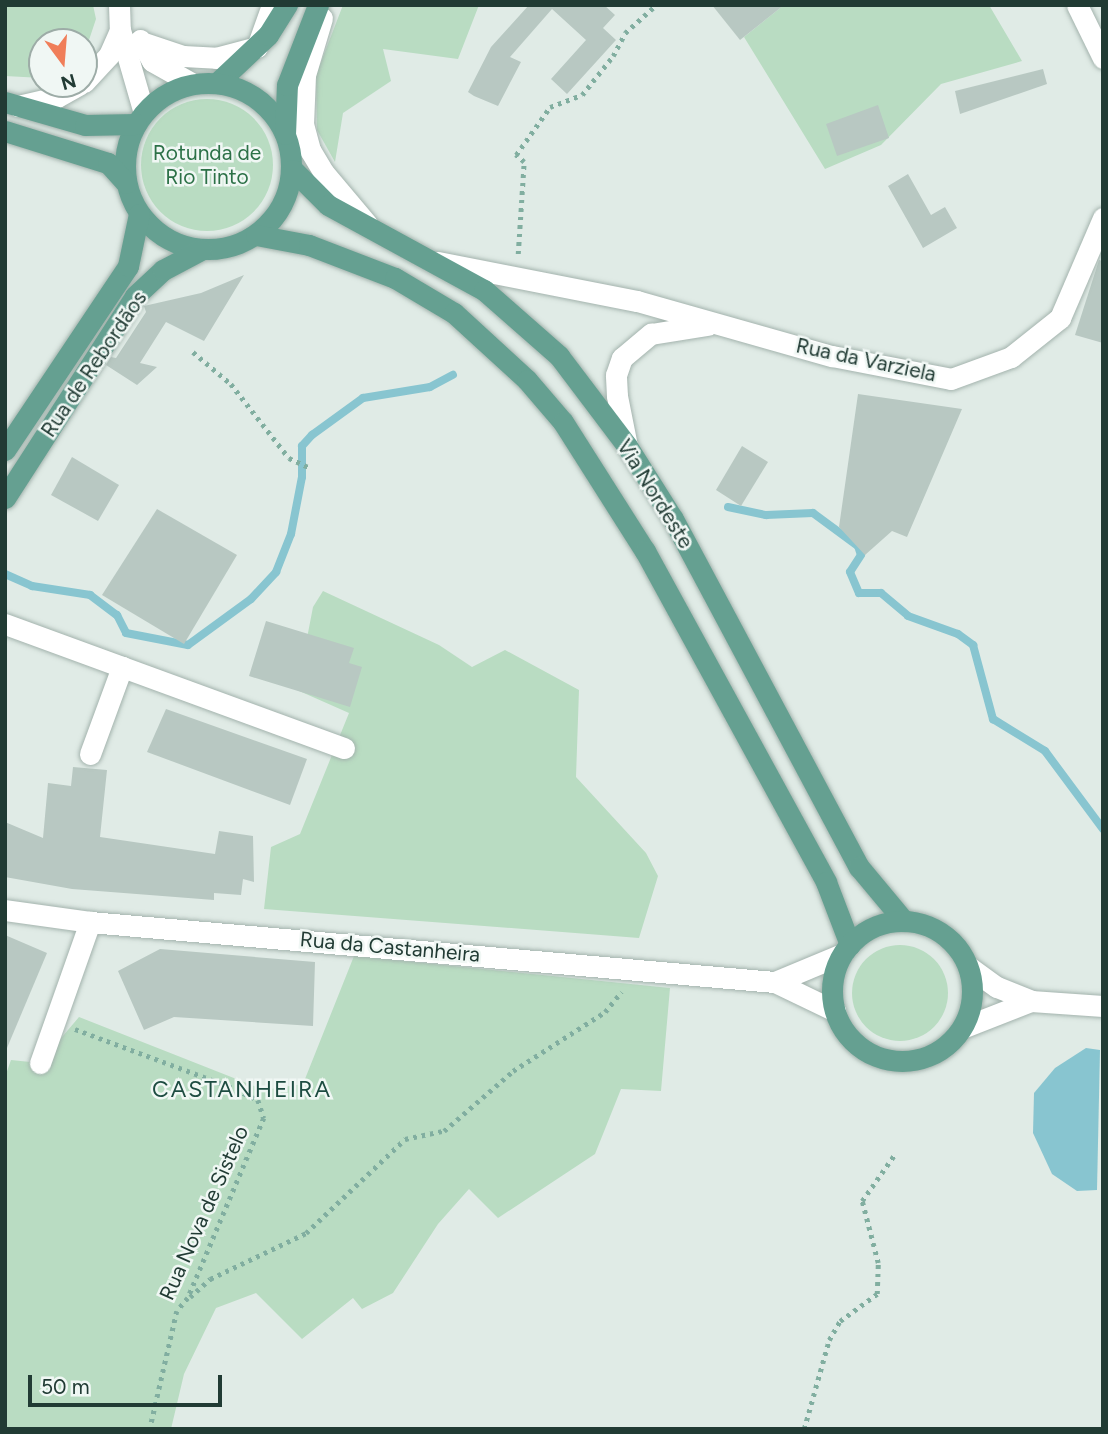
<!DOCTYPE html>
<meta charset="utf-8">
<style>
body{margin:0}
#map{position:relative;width:1108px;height:1434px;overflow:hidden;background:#e0ebe6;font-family:Figtree,sans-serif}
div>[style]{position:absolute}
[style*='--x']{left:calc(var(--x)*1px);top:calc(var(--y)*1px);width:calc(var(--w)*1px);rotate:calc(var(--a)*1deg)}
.green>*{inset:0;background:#b9dcc2}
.round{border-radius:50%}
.water>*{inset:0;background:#88c5d0}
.stream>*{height:8px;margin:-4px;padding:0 4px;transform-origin:4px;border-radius:4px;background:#88c5d0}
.building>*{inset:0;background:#b8c8c2}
.path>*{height:4.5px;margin-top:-2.25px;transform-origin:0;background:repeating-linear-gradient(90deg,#81aea0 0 3.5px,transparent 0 8.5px)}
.roads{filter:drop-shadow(0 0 2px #a3b3ad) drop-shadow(0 0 2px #a3b3ad)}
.minor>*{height:21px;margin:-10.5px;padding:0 10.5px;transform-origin:10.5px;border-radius:10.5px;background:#fff}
.major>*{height:21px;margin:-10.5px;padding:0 10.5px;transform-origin:10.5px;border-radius:10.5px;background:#65a091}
.major>.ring{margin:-10.5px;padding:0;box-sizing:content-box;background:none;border:21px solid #65a091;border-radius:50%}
span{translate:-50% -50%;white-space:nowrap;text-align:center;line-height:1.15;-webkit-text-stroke:5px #f0f7f4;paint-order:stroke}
.park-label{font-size:21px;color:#2c7147}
.street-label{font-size:21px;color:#213b34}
.neighbourhood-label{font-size:23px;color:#1d4c41;letter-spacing:2px}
.frame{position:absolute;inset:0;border:7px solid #213b34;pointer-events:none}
.north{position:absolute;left:28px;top:28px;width:70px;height:70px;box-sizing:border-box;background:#f0f7f4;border:2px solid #9daca7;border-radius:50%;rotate:164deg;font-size:19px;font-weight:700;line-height:28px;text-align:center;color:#213b34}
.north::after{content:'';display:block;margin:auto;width:24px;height:32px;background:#f07e59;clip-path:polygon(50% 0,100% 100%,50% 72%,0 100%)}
.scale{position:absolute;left:28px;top:1375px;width:194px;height:32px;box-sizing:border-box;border:4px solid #213b34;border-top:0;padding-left:9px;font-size:21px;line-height:24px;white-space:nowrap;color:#213b34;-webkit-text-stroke:5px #f0f7f4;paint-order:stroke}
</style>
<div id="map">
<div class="green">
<i style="clip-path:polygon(5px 5px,93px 5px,96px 19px,85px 52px,84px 42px,42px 42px,42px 78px,5px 76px)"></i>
<i style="clip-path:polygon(343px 5px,479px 5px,458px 59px,383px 49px,391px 81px,343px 113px,335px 162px,317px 130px,316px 75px)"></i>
<i style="clip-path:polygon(784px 5px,989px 5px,1022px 61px,941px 84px,881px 145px,825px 169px,744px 37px)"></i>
<i class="round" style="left:141px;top:99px;width:132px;height:132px"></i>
<i style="clip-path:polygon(323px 591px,439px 645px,472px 667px,505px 650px,579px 690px,576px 777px,646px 853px,658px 876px,639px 938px,264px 909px,271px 847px,300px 834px,349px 713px,297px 690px,313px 607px)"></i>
<i class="round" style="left:852px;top:945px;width:96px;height:96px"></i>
<i style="clip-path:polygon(354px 956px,670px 988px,661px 1091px,621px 1089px,595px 1154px,498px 1218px,469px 1189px,438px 1224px,393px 1293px,362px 1309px,353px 1298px,302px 1339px,256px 1293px,216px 1308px,184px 1374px,171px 1429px,5px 1429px,5px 1077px,11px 1060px,40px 1063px,79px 1017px,264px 1090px,303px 1084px)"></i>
</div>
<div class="water">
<i style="clip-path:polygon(1086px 1048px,1100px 1050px,1097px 1190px,1077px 1191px,1052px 1174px,1033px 1133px,1034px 1093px,1055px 1068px)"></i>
</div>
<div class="stream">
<i style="--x:728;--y:507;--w:39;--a:12"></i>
<i style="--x:766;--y:515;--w:47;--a:-2.4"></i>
<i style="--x:813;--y:513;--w:56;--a:36.3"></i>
<i style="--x:858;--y:546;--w:9;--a:72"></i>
<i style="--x:861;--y:555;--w:20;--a:123"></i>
<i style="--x:850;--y:572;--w:23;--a:67"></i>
<i style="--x:859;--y:593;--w:22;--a:0"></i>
<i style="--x:881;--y:593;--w:35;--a:40"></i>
<i style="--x:908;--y:616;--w:53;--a:19.8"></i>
<i style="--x:958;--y:634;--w:19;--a:36"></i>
<i style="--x:973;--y:645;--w:77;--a:74.9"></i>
<i style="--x:993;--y:719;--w:61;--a:31.6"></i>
<i style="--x:1045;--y:751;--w:97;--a:53.4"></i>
<i style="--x:5;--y:574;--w:30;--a:24"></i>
<i style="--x:32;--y:586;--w:59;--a:8.8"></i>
<i style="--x:90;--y:595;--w:34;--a:37"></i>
<i style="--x:117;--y:615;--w:20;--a:63"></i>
<i style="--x:126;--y:633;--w:63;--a:11"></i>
<i style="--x:188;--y:645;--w:78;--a:-36.1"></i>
<i style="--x:251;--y:599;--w:37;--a:-47"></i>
<i style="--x:276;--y:572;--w:41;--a:-68.5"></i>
<i style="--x:291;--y:534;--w:58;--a:-79.1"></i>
<i style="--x:302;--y:477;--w:31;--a:-90"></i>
<i style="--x:302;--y:446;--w:15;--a:-48"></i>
<i style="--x:312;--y:435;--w:63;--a:-36"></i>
<i style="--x:363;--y:398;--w:68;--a:-9.3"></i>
<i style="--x:430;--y:387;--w:26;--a:-28"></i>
</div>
<div class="building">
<i style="clip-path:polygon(529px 5px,604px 5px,615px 15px,603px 28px,616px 40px,567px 94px,551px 79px,586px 40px,552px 9px,510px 57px,521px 62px,498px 106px,474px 96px,468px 92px,491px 47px)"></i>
<i style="clip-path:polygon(712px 5px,784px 5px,740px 40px)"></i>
<i style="clip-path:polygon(1043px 69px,1047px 84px,960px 114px,955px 91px)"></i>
<i style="clip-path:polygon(878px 105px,889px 138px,837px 156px,826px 124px)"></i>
<i style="clip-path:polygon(908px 174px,931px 215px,945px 207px,957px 228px,923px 248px,888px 186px)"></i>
<i style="clip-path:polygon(1099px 260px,1103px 261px,1103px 343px,1075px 335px)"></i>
<i style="clip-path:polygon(244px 275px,204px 341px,166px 322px,140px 363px,157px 367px,137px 385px,106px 365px,111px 357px,116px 358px,146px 312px,144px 306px,201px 293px)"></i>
<i style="clip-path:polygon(858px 394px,962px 409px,907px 537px,892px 531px,865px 555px,839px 527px)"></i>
<i style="clip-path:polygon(742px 446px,768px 462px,741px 506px,716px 490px)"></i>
<i style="clip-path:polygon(72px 457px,119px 485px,98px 521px,51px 495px)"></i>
<i style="clip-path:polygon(157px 509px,237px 555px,184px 644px,102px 595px)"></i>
<i style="clip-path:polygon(266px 621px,354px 648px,349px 663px,362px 667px,350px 707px,249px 676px)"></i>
<i style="clip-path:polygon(166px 709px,307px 759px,290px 805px,147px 752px)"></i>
<i style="clip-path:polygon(73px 767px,107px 770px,100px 837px,215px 854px,219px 831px,253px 836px,254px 882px,243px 879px,241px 895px,214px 893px,214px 900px,72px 889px,5px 877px,5px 822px,43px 838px,48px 783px,71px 786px)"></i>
<i style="clip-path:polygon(5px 935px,47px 953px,7px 1048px,5px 1048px)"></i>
<i style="clip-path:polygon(160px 949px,315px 962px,313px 1026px,174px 1017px,144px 1030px,118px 971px)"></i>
</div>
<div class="path">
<i style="--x:518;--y:254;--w:92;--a:-86.3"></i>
<i style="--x:524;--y:162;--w:11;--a:-139"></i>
<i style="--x:516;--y:155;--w:59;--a:-54.7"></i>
<i style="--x:550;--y:107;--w:34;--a:-21"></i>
<i style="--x:582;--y:95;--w:50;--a:-51.5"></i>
<i style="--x:613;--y:56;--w:26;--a:-62"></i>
<i style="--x:625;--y:33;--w:42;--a:-42.1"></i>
<i style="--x:193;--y:352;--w:50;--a:40.1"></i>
<i style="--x:231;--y:384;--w:94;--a:51.9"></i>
<i style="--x:289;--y:458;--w:23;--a:25"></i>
<i style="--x:75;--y:1029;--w:163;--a:20.4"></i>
<i style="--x:228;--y:1086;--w:33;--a:25"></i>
<i style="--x:258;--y:1100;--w:19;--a:72"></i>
<i style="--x:264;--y:1118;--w:195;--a:112.9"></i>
<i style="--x:188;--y:1298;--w:17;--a:130"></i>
<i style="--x:177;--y:1311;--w:121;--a:102.9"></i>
<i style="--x:190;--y:1297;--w:27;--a:-42"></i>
<i style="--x:210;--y:1279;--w:106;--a:-25.6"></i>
<i style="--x:306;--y:1233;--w:137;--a:-43.5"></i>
<i style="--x:405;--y:1139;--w:40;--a:-12"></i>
<i style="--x:444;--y:1131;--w:91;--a:-41"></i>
<i style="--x:513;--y:1071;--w:109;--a:-32.7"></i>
<i style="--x:605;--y:1012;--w:26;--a:-51"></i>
<i style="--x:804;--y:1429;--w:92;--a:-74.3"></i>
<i style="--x:829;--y:1340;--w:22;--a:-60"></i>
<i style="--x:840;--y:1321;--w:46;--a:-36.1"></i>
<i style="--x:877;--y:1294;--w:31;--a:-88"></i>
<i style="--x:878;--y:1263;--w:64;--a:-104.5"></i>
<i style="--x:862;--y:1201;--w:57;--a:-54.9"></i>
</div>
<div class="roads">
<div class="minor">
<i style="--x:119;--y:5;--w:25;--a:88"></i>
<i style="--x:120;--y:30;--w:86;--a:73.9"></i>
<i style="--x:1077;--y:5;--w:59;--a:63.9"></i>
<i style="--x:322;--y:18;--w:59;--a:106.6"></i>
<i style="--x:305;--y:75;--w:49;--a:92.3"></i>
<i style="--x:303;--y:124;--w:27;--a:75"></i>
<i style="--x:310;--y:150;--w:27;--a:59"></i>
<i style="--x:324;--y:173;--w:67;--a:49.9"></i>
<i style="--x:140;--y:40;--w:24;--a:60"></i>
<i style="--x:152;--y:61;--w:47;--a:29.3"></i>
<i style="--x:141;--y:42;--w:44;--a:18.4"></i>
<i style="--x:183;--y:56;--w:33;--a:3"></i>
<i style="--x:216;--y:58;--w:42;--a:-15"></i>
<i style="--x:257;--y:47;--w:45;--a:-70.3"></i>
<i style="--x:84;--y:82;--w:37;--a:-47"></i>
<i style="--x:109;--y:55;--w:27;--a:-66"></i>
<i style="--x:18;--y:106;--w:40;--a:-13"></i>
<i style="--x:57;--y:97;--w:26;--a:-29"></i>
<i style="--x:438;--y:262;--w:203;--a:11.1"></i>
<i style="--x:637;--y:301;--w:203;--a:15.8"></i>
<i style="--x:832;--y:356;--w:121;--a:10.9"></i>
<i style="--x:951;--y:379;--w:64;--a:-20.1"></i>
<i style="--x:1011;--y:357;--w:63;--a:-38.5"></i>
<i style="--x:1060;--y:318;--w:109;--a:-66.7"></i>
<i style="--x:627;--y:446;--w:51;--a:-101.3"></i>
<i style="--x:617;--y:396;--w:21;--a:-93"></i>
<i style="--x:616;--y:375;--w:18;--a:-71"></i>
<i style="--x:622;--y:358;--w:38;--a:-40"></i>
<i style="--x:651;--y:334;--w:57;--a:-9.1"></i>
<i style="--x:5;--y:624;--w:361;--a:20.1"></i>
<i style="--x:90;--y:754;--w:93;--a:-69.8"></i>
<i style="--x:5;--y:910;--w:86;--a:8"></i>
<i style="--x:90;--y:922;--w:688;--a:5.01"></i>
<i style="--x:775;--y:982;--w:67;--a:25.8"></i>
<i style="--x:969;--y:967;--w:34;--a:36"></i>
<i style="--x:997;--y:987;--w:37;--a:22"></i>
<i style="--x:1031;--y:1001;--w:72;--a:4"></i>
<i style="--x:775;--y:982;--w:73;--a:-22.7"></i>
<i style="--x:962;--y:1028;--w:74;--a:-21.4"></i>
<i style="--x:40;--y:1063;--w:150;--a:-70.5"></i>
</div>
<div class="major">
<i style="--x:217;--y:83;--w:70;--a:-43.3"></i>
<i style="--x:268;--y:35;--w:36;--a:-58"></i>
<i class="ring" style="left:125px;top:83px;width:145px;height:145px"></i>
<i style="--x:5;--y:102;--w:83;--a:16"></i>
<i style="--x:85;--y:125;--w:51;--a:-1.1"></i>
<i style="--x:5;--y:131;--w:108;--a:17.3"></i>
<i style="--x:108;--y:163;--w:27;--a:48"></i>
<i style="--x:285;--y:134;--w:49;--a:-87.7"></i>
<i style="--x:287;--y:85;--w:86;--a:-68.8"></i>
<i style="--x:293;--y:170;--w:49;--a:45"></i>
<i style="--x:328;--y:205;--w:178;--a:28.6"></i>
<i style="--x:484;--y:290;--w:100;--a:41.3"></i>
<i style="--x:559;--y:356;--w:113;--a:52.9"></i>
<i style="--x:627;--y:446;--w:86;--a:57.8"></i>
<i style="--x:673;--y:519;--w:395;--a:61.9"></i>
<i style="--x:859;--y:867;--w:70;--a:50.2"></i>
<i style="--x:256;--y:235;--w:54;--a:10.7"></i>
<i style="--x:309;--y:245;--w:92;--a:21"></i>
<i style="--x:395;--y:278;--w:69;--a:30.7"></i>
<i style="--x:454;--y:313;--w:99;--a:42.5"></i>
<i style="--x:527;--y:380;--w:55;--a:49.4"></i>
<i style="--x:563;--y:422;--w:153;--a:57.6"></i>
<i style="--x:645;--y:551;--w:377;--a:61.3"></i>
<i style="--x:826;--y:882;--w:67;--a:69.1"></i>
<i style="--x:5;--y:450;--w:221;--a:-56.2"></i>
<i style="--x:128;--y:266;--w:53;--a:-78.1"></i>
<i style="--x:5;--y:498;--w:240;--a:-57.2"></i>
<i style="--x:135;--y:296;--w:38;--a:-43"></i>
<i style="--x:163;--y:270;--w:43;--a:-27.8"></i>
<i class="ring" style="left:832px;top:921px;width:119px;height:119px"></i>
</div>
</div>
<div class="park-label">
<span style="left:207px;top:165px">Rotunda de<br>Rio Tinto</span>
</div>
<div class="street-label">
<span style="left:866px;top:360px;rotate:12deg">Rua da Varziela</span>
<span style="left:94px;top:364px;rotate:-56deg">Rua de Rebordãos</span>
<span style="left:655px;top:494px;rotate:58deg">Via Nordeste</span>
<span style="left:390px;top:947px;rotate:5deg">Rua da Castanheira</span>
<span style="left:204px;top:1213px;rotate:-66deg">Rua Nova de Sistelo</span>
</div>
<div class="neighbourhood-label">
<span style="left:242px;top:1089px">CASTANHEIRA</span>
</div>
<div class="frame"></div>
<div class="north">N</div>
<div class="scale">50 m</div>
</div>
